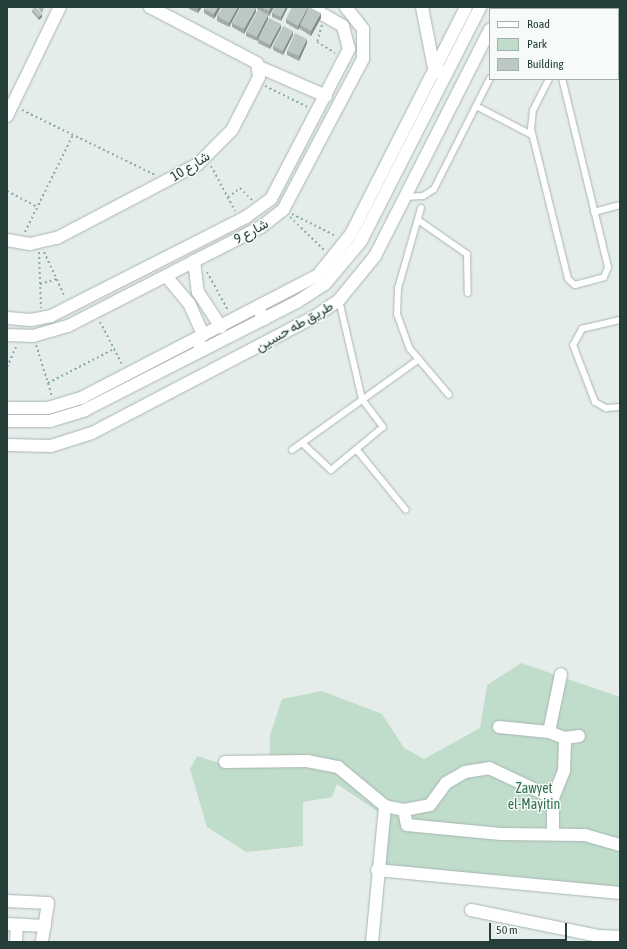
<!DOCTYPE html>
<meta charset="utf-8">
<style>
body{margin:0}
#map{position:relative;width:627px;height:949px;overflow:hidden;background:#e5edea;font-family:"Asap Condensed",Vazirmatn,sans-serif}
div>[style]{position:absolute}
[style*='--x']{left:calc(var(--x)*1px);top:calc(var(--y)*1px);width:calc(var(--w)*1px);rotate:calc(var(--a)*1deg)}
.green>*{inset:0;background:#c0dcca}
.path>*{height:2px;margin-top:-1px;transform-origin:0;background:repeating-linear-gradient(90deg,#88aea6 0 2px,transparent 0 5px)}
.roads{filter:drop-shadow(0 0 1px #a8b5b2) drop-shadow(0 0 1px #a8b5b2)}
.lane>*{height:6px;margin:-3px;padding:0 3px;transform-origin:3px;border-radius:3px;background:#fff}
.street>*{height:12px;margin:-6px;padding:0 6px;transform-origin:6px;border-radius:6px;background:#fff}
.secondary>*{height:12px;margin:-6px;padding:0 6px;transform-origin:6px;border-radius:6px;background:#fff}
.wall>*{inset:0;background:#a1aca9}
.shaded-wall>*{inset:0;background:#838c89}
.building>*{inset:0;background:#bbc8c4}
span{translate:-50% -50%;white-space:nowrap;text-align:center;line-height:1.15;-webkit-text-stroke:3px #f6faf8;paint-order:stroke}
.street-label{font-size:14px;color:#253e3a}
.park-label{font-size:14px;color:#337251}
.frame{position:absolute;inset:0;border:8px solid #253e3a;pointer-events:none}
.legend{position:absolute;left:489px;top:8px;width:130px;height:72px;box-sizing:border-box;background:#f6faf8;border:1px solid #a2afac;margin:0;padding:5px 7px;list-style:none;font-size:12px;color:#253e3a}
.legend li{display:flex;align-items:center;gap:8px;height:20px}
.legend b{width:20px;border:1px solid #a2afac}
.scale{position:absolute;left:489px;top:923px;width:78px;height:18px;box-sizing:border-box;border:2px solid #253e3a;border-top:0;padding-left:5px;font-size:12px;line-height:14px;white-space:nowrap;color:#253e3a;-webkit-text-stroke:3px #f6faf8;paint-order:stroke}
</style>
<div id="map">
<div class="green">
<i style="clip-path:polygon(521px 663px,620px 697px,620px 890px,379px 869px,390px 820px,337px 784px,332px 797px,303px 802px,303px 846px,246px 852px,207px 827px,190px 769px,197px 756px,222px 764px,270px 760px,270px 735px,282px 699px,322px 691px,382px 714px,404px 748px,424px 759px,480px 728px,487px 685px)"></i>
</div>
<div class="path">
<i style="--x:322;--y:25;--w:18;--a:106"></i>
<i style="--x:317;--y:42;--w:21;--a:31"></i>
<i style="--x:265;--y:86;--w:48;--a:26"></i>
<i style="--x:22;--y:110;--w:148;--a:26"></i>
<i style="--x:211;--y:166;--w:51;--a:61.9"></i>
<i style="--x:7;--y:191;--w:34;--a:28"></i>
<i style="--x:228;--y:197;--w:15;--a:-37"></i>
<i style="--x:240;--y:188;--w:17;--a:45"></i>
<i style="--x:292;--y:214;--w:49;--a:26.6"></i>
<i style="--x:290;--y:217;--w:47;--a:44.1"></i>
<i style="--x:25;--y:232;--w:108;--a:-63.7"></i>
<i style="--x:39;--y:252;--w:56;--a:88"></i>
<i style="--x:44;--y:252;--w:50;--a:65"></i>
<i style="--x:207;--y:272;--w:43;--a:61.1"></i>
<i style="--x:40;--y:284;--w:18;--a:-16"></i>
<i style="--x:100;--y:322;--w:47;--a:62.4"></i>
<i style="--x:36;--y:345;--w:53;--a:72.6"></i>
<i style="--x:7;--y:367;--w:24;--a:-66"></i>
<i style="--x:48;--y:383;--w:74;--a:-27.3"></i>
</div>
<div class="roads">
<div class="lane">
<i style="--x:558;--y:7;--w:4;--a:27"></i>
<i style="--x:524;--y:9;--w:2;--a:-63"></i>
<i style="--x:588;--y:9;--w:2;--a:-63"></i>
<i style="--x:549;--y:79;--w:35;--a:117"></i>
<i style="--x:533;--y:110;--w:19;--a:96"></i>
<i style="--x:531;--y:129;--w:154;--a:76.1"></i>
<i style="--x:568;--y:279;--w:9;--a:41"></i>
<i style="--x:575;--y:285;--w:30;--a:-15"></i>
<i style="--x:604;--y:277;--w:11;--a:-68"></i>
<i style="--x:608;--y:267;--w:194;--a:-103.7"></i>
<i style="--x:476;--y:106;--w:63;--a:27.4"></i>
<i style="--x:405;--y:197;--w:18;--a:-3"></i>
<i style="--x:423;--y:196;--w:13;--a:-32"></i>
<i style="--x:434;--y:189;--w:124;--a:-63.2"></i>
<i style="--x:421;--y:208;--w:83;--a:106"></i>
<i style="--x:398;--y:288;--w:26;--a:92"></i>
<i style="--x:397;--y:314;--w:37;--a:70"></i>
<i style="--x:410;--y:349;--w:60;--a:49.7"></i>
<i style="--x:594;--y:212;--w:27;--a:-15"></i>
<i style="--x:418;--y:220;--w:60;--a:34.8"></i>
<i style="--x:467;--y:254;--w:39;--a:89"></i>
<i style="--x:620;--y:320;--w:39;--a:167"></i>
<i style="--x:582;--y:329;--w:18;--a:119"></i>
<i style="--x:573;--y:345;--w:61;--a:68.9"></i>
<i style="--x:595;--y:402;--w:13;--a:29"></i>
<i style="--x:606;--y:408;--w:14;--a:-4"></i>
<i style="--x:302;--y:443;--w:40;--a:43"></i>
<i style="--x:331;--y:470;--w:67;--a:-39.6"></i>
<i style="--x:383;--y:427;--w:35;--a:-127"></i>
<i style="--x:362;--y:399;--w:102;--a:-103.1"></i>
<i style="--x:292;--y:450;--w:156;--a:-35.6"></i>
<i style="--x:357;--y:450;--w:77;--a:50.8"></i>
</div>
<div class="street">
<i style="--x:422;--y:7;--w:62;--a:78.9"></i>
<i style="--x:259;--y:67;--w:73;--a:23.4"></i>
<i style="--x:7;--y:116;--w:121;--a:-64.1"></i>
<i style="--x:7;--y:240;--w:23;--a:10"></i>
<i style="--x:30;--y:244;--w:28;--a:-13"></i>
<i style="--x:57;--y:238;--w:159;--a:-27.7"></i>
<i style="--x:198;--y:164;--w:48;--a:-45"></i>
<i style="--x:232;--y:130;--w:59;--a:-63"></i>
<i style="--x:259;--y:77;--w:14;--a:-98"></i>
<i style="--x:257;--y:63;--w:121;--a:-152.4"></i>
<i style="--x:194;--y:261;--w:31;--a:83"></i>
<i style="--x:198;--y:292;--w:42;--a:56.7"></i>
<i style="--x:166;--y:276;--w:35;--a:50"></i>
<i style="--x:189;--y:303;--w:35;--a:66"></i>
<i style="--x:7;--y:318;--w:24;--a:5"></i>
<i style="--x:31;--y:320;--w:20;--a:-11"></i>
<i style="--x:51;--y:316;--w:219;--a:-26.9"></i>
<i style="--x:246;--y:217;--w:31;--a:-36"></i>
<i style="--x:271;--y:199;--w:169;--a:-62.5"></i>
<i style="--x:349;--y:49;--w:24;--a:-105"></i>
<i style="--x:343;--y:26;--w:38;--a:-150"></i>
<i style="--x:7;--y:335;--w:26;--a:2"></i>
<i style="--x:33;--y:336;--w:36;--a:-16"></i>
<i style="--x:68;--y:326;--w:217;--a:-27.2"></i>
<i style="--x:261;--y:227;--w:28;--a:-38"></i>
<i style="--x:283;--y:210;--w:171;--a:-62.1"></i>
<i style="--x:363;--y:59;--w:30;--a:-90"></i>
<i style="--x:363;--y:29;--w:28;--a:-128"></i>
<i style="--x:7;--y:408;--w:41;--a:0"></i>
<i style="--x:48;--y:408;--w:37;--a:-17"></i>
<i style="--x:83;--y:397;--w:265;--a:-27.4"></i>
<i style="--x:318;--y:275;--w:53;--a:-51.2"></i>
<i style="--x:351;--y:234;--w:254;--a:-63.1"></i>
<i style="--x:499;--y:727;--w:50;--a:5.7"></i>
<i style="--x:549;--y:732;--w:17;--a:21"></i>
<i style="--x:565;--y:738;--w:14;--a:-8"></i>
<i style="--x:549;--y:732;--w:59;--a:-78.3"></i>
<i style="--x:225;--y:762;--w:82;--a:-0.7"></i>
<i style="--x:307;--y:761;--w:32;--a:11"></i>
<i style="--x:338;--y:767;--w:61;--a:39.7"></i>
<i style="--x:385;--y:806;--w:19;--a:12"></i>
<i style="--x:404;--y:810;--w:26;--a:-11"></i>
<i style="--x:430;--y:805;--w:27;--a:-54"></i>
<i style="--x:446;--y:783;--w:22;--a:-30"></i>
<i style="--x:465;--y:772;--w:24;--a:-9"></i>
<i style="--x:489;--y:768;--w:71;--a:25.1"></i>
<i style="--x:404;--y:810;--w:15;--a:79"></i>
<i style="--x:407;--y:825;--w:94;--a:5.5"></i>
<i style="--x:501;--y:834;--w:84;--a:0.7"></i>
<i style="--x:585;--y:835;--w:36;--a:16"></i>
<i style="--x:553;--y:832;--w:34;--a:-90"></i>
<i style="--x:553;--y:798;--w:29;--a:-68"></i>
<i style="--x:564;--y:771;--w:33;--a:-88"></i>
<i style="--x:377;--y:870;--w:244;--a:5.4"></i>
<i style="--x:7;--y:901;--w:41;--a:2.8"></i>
<i style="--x:48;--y:903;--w:39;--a:99"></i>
<i style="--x:471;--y:910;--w:131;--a:11.5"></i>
<i style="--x:599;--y:936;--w:21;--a:3"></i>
<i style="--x:7;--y:924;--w:38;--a:3"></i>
<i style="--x:16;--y:942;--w:17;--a:-87"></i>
<i style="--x:372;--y:942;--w:137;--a:-84.5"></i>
</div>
<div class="secondary">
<i style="--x:500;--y:9;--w:2;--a:-63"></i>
<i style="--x:434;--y:69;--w:13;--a:27"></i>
<i style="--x:258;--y:308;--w:13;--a:61"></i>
<i style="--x:197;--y:339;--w:12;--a:66"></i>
<i style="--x:7;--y:421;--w:43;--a:0"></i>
<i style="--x:50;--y:421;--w:37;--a:-17"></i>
<i style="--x:85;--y:410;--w:238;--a:-27"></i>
<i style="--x:297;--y:302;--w:33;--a:-33"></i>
<i style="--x:325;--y:284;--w:56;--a:-50.1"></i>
<i style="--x:361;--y:241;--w:263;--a:-63"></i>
<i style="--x:7;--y:445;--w:44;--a:1.3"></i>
<i style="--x:51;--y:446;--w:43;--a:-17.6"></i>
<i style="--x:92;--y:433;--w:250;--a:-27.6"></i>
<i style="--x:314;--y:317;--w:30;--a:-34"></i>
<i style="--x:339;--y:300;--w:57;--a:-50.7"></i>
<i style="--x:375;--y:256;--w:254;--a:-63.1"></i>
</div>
</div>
<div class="wall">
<i style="clip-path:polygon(38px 7px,44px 7px,42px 13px)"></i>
<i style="clip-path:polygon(189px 7px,202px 7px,198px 13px,189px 9px)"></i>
<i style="clip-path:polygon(205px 7px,221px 7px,214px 19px,204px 13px,204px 9px)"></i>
<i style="clip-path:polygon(223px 7px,240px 7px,229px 27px,217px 21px,217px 16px)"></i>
<i style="clip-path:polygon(257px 7px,274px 7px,269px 16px,257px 9px)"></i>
<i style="clip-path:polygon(275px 7px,288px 7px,281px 21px,272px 17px,272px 13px)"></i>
<i style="clip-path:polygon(256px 8px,244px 34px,232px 27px,232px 23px)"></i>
<i style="clip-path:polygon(32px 10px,42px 17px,39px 20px,32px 12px)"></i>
<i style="clip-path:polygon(308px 10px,321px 18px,311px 36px,300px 29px,300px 27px,298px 30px,286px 23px,286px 19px)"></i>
<i style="clip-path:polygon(268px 19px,257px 41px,246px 36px,246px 32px)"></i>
<i style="clip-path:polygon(281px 28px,270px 49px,258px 43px,258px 39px)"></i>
<i style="clip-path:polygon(293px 35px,283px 55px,273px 50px,273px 46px)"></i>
<i style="clip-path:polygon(307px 43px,299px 61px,287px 55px,287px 51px)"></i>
</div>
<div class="shaded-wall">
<i style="clip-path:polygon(199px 7px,202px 7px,198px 13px,198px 9px)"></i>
<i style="clip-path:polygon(218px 7px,221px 7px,214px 19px,214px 14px)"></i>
<i style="clip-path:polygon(238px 7px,240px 7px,229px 27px,229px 23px)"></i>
<i style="clip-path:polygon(271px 7px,274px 7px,269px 16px,269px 11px)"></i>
<i style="clip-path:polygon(286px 7px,288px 7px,281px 21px,281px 17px)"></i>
<i style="clip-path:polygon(308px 7px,308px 11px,300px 25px,300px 27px,298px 30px,298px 26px)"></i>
<i style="clip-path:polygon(256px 8px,256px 12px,244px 34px,244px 29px)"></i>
<i style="clip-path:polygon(321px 13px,321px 18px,311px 36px,311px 31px)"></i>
<i style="clip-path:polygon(42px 14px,42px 17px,39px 20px,39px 17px)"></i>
<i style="clip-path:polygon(268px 15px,268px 19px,257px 41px,257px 37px)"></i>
<i style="clip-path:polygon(281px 24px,281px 28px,270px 49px,270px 45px)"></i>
<i style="clip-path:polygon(293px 31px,293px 35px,283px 55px,283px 51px)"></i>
<i style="clip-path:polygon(307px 39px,307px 43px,299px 61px,299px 56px)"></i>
</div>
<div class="building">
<i style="clip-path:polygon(34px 7px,36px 7px,42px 14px,39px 17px,32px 10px)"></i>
<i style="clip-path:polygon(39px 7px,43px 7px,42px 10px)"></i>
<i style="clip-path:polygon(205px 7px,218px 7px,214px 14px,204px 9px)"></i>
<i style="clip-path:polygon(223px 7px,238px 7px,229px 23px,217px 16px)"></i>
<i style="clip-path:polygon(241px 7px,255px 7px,256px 8px,244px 29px,232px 23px)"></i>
<i style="clip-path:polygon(261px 7px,271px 7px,269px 11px)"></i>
<i style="clip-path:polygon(275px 7px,286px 7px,281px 17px,272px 13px)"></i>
<i style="clip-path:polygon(292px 7px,308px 7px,298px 26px,286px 19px)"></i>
<i style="clip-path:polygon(309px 7px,321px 13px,311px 31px,300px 25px)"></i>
<i style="clip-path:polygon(258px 10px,268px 15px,257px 37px,246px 32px)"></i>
<i style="clip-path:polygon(269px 18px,281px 24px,270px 45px,258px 39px)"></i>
<i style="clip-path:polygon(283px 26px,293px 31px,283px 51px,273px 46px)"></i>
<i style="clip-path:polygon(295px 33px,307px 39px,299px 56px,287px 51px)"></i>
</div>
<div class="street-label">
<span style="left:190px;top:166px;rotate:-32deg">شارع 10</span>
<span style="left:251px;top:231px;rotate:-29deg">شارع 9</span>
<span style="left:294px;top:326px;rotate:-30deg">طريق طه حسين</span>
</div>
<div class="park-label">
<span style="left:534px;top:796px">Zawyet<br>el-Mayitin</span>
</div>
<div class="frame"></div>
<ul class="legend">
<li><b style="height:5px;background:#fff"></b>Road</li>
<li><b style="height:11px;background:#c0dcca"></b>Park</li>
<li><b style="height:11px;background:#bbc8c4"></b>Building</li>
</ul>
<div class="scale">50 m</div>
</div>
